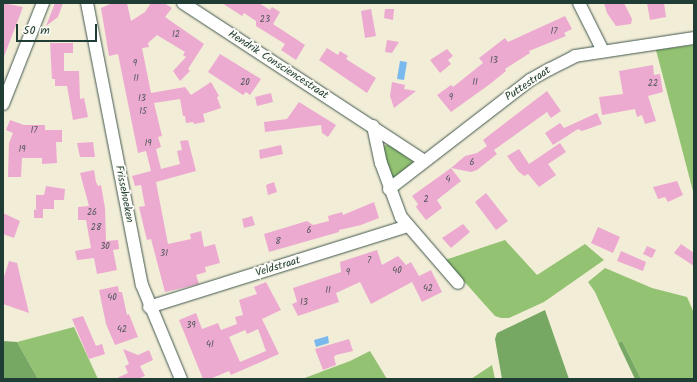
<!DOCTYPE html>
<style>
body{margin:0}
#map{position:relative;width:697px;height:382px;overflow:hidden;background:#f2edd7;font-family:Kalam,sans-serif}
div>[style]{position:absolute}
[style*='--x']{left:calc(var(--x)*1px);top:calc(var(--y)*1px);width:calc(var(--w)*1px);rotate:calc(var(--a)*1deg)}
.green>*{inset:0;background:#93c272}
.forest>*{inset:0;background:#76a864}
.water>*{inset:0;background:#7ab9ee}
.building>*{inset:0;background:#ecaad1}
.roads{filter:drop-shadow(0 0 1px #3f574c) drop-shadow(0 0 1px #3f574c)}
.minor>*{height:12px;margin:-6px;padding:0 6px;transform-origin:6px;border-radius:6px;background:#fff}
span{translate:-50% -50%;white-space:nowrap;text-align:center;line-height:1.15;-webkit-text-stroke:4px #fdfcf7;paint-order:stroke}
.number-label{font-size:9px;color:#52585b}
.number-label span{-webkit-text-stroke-width:0}
.street-label{font-size:11px;color:#1f3d34}
.frame{position:absolute;inset:0;border:4px solid #1f3d34;pointer-events:none}
.scale{position:absolute;left:16px;top:24px;width:81px;height:18px;box-sizing:border-box;border:2px solid #1f3d34;border-top:0;padding-left:5px;font-size:12px;line-height:14px;white-space:nowrap;color:#1f3d34;-webkit-text-stroke:3px #fdfcf7;paint-order:stroke}
</style>
<div id="map">
<div class="green">
<i style="clip-path:polygon(694px 45px,694px 195px,656px 50px)"></i>
<i style="clip-path:polygon(389px 144px,412px 161px,412px 164px,395px 178px,389px 175px,383px 146px)"></i>
<i style="clip-path:polygon(505px 240px,537px 275px,585px 244px,604px 260px,544px 302px,509px 318px,501px 318px,495px 316px,445px 260px)"></i>
<i style="clip-path:polygon(605px 268px,652px 288px,687px 297px,694px 313px,694px 379px,641px 379px,622px 341px,618px 343px,595px 292px,588px 282px)"></i>
<i style="clip-path:polygon(74px 327px,98px 379px,38px 379px,17px 342px)"></i>
<i style="clip-path:polygon(370px 351px,387px 379px,302px 379px,350px 361px)"></i>
<i style="clip-path:polygon(492px 365px,495px 379px,471px 379px)"></i>
</div>
<div class="forest">
<i style="clip-path:polygon(545px 310px,569px 379px,502px 379px,495px 339px,497px 333px)"></i>
<i style="clip-path:polygon(3px 341px,17px 342px,38px 379px,3px 379px)"></i>
<i style="clip-path:polygon(622px 341px,641px 379px,635px 379px,618px 343px)"></i>
</div>
<div class="water">
<i style="clip-path:polygon(400px 61px,407px 62px,404px 80px,397px 79px)"></i>
<i style="clip-path:polygon(328px 336px,329px 343px,316px 347px,314px 340px)"></i>
</div>
<div class="building">
<i style="clip-path:polygon(3px 3px,23px 7px,3px 59px)"></i>
<i style="clip-path:polygon(55px 3px,63px 3px,58px 17px,46px 26px)"></i>
<i style="clip-path:polygon(127px 3px,131px 21px,145px 12px,151px 3px,164px 3px,172px 8px,165px 17px,204px 44px,188px 69px,190px 71px,180px 81px,173px 71px,186px 57px,183px 55px,185px 52px,157px 35px,148px 43px,149px 47px,142px 48px,151px 93px,185px 87px,191px 95px,211px 82px,219px 96px,217px 97px,221px 108px,203px 114px,205px 122px,194px 124px,193px 122px,186px 123px,185px 116px,183px 116px,180px 99px,154px 103px,162px 136px,158px 137px,161px 147px,156px 149px,161px 169px,180px 164px,177px 151px,182px 150px,180px 141px,188px 140px,196px 171px,156px 182px,168px 244px,191px 239px,190px 234px,201px 231px,204px 247px,215px 244px,220px 263px,205px 267px,206px 272px,196px 275px,199px 284px,165px 292px,151px 239px,147px 240px,144px 228px,139px 207px,145px 206px,141px 185px,135px 186px,132px 176px,151px 171px,146px 151px,138px 153px,118px 54px,109px 56px,101px 8px,110px 4px)"></i>
<i style="clip-path:polygon(222px 3px,259px 3px,270px 10px,272px 7px,280px 12px,273px 24px,305px 45px,296px 60px,281px 50px,285px 44px,256px 26px,256px 21px,244px 13px,242px 16px)"></i>
<i style="clip-path:polygon(604px 3px,624px 3px,632px 19px,631px 24px,616px 26px,607px 13px)"></i>
<i style="clip-path:polygon(647px 3px,664px 3px,666px 17px,650px 20px)"></i>
<i style="clip-path:polygon(371px 9px,376px 36px,365px 38px,361px 11px)"></i>
<i style="clip-path:polygon(385px 9px,394px 9px,393px 20px,384px 18px)"></i>
<i style="clip-path:polygon(565px 16px,572px 29px,564px 33px,566px 36px,529px 51px,530px 53px,505px 69px,506px 71px,490px 84px,451px 112px,437px 95px,451px 85px,453px 87px,483px 63px,479px 58px,505px 38px,508px 42px)"></i>
<i style="clip-path:polygon(387px 40px,399px 42px,392px 53px,385px 52px)"></i>
<i style="clip-path:polygon(50px 43px,73px 43px,73px 53px,64px 53px,64px 71px,79px 71px,80px 99px,84px 98px,88px 117px,73px 120px,67px 86px,55px 86px,55px 79px,52px 79px)"></i>
<i style="clip-path:polygon(327px 48px,338px 55px,340px 51px,348px 56px,346px 59px,376px 78px,367px 93px,319px 60px)"></i>
<i style="clip-path:polygon(447px 49px,453px 56px,448px 60px,451px 64px,440px 73px,430px 60px)"></i>
<i style="clip-path:polygon(220px 54px,261px 79px,250px 95px,246px 92px,243px 95px,208px 72px)"></i>
<i style="clip-path:polygon(653px 65px,654px 75px,660px 74px,663px 92px,648px 96px,656px 121px,645px 124px,642px 115px,637px 117px,635px 109px,602px 115px,599px 97px,623px 94px,619px 71px)"></i>
<i style="clip-path:polygon(392px 82px,405px 85px,404px 89px,416px 91px,394px 108px,390px 96px)"></i>
<i style="clip-path:polygon(547px 91px,561px 111px,551px 118px,547px 112px,494px 150px,497px 154px,477px 170px,471px 172px,451px 168px,465px 156px,477px 153px,487px 146px,483px 140px)"></i>
<i style="clip-path:polygon(271px 93px,273px 102px,257px 106px,255px 97px)"></i>
<i style="clip-path:polygon(299px 102px,336px 125px,328px 137px,322px 133px,321px 125px,265px 132px,264px 122px,287px 119px)"></i>
<i style="clip-path:polygon(597px 113px,602px 124px,582px 131px,578px 129px,553px 145px,545px 133px,560px 123px,564px 128px)"></i>
<i style="clip-path:polygon(10px 120px,24px 125px,45px 125px,45px 130px,62px 130px,62px 142px,56px 142px,57px 163px,42px 164px,42px 158px,22px 158px,21px 177px,8px 177px,9px 143px,13px 133px,6px 130px)"></i>
<i style="clip-path:polygon(93px 142px,95px 157px,80px 157px,77px 143px)"></i>
<i style="clip-path:polygon(560px 143px,566px 152px,548px 164px,556px 175px,539px 187px,528px 174px,524px 176px,518px 171px,507px 156px,519px 149px,529px 164px)"></i>
<i style="clip-path:polygon(281px 145px,283px 154px,260px 159px,259px 150px)"></i>
<i style="clip-path:polygon(451px 168px,461px 181px,437px 200px,442px 208px,426px 220px,416px 207px,418px 204px,412px 196px)"></i>
<i style="clip-path:polygon(94px 170px,96px 182px,98px 186px,101px 185px,105px 208px,106px 241px,118px 240px,119px 249px,113px 250px,117px 270px,97px 274px,94px 258px,77px 260px,75px 251px,91px 248px,86px 220px,78px 220px,78px 207px,89px 206px,80px 173px)"></i>
<i style="clip-path:polygon(677px 181px,683px 195px,668px 202px,665px 197px,658px 199px,653px 187px)"></i>
<i style="clip-path:polygon(274px 182px,277px 192px,268px 195px,266px 185px)"></i>
<i style="clip-path:polygon(46px 186px,65px 189px,64px 200px,54px 200px,54px 209px,43px 209px,43px 218px,34px 218px,34px 210px,38px 209px,36px 209px,36px 195px,44px 195px)"></i>
<i style="clip-path:polygon(486px 193px,508px 221px,496px 230px,475px 202px)"></i>
<i style="clip-path:polygon(374px 202px,379px 218px,361px 225px,339px 230px,339px 232px,269px 252px,264px 234px,307px 221px,313px 225px,329px 221px,328px 216px,342px 212px,343px 215px)"></i>
<i style="clip-path:polygon(3px 213px,20px 221px,14px 238px,3px 234px)"></i>
<i style="clip-path:polygon(252px 216px,255px 225px,244px 228px,242px 219px)"></i>
<i style="clip-path:polygon(463px 224px,470px 232px,451px 248px,442px 238px)"></i>
<i style="clip-path:polygon(598px 227px,620px 237px,613px 253px,591px 243px)"></i>
<i style="clip-path:polygon(681px 244px,694px 253px,694px 266px,674px 253px)"></i>
<i style="clip-path:polygon(647px 246px,656px 250px,652px 258px,643px 254px)"></i>
<i style="clip-path:polygon(377px 250px,382px 265px,398px 256px,406px 265px,411px 262px,419px 276px,431px 270px,442px 292px,422px 302px,412px 282px,371px 304px,360px 282px,336px 293px,339px 302px,298px 316px,292px 304px,297px 302px,293px 288px,341px 272px,340px 262px)"></i>
<i style="clip-path:polygon(621px 251px,646px 262px,643px 271px,617px 261px)"></i>
<i style="clip-path:polygon(9px 261px,17px 263px,29px 313px,3px 304px,3px 280px)"></i>
<i style="clip-path:polygon(evenodd,266px 282px,281px 310px,262px 319px,279px 354px,231px 375px,229px 371px,210px 379px,203px 379px,179px 320px,196px 313px,202px 329px,218px 323px,221px 330px,237px 324px,235px 317px,243px 315px,239px 300px,257px 294px,254px 287px,266px 282px,258px 329px,266px 351px,240px 362px,229px 337px,245px 330px,247px 334px,258px 329px)"></i>
<i style="clip-path:polygon(118px 286px,119px 292px,122px 292px,127px 315px,129px 314px,138px 337px,115px 345px,106px 324px,99px 290px)"></i>
<i style="clip-path:polygon(83px 316px,96px 346px,102px 344px,105px 354px,89px 359px,72px 319px)"></i>
<i style="clip-path:polygon(349px 339px,353px 351px,336px 355px,334px 357px,336px 365px,323px 370px,315px 349px)"></i>
<i style="clip-path:polygon(123px 349px,138px 355px,149px 350px,153px 360px,140px 366px,145px 376px,138px 379px,115px 379px,128px 373px,125px 366px,129px 364px)"></i>
</div>
<div class="roads">
<div class="minor">
<i style="--x:87;--y:3;--w:287;--a:79"></i>
<i style="--x:142;--y:285;--w:102;--a:67.5"></i>
<i style="--x:183;--y:3;--w:288;--a:33.2"></i>
<i style="--x:579;--y:3;--w:54;--a:63.4"></i>
<i style="--x:3;--y:104;--w:109;--a:-68.4"></i>
<i style="--x:373;--y:126;--w:38;--a:78"></i>
<i style="--x:381;--y:163;--w:58;--a:69.7"></i>
<i style="--x:401;--y:217;--w:87;--a:49.2"></i>
<i style="--x:389;--y:189;--w:178;--a:-37.7"></i>
<i style="--x:530;--y:80;--w:23;--a:-29"></i>
<i style="--x:550;--y:69;--w:28;--a:-27"></i>
<i style="--x:575;--y:56;--w:120;--a:-8.6"></i>
<i style="--x:149;--y:307;--w:271;--a:-17.4"></i>
</div>
</div>
<div class="number-label">
<span style="left:265px;top:20px">23</span>
<span style="left:554px;top:32px">17</span>
<span style="left:176px;top:35px">12</span>
<span style="left:494px;top:61px">13</span>
<span style="left:135px;top:64px">9</span>
<span style="left:136px;top:79px">11</span>
<span style="left:245px;top:83px">20</span>
<span style="left:475px;top:83px">11</span>
<span style="left:653px;top:84px">22</span>
<span style="left:451px;top:98px">9</span>
<span style="left:142px;top:99px">13</span>
<span style="left:143px;top:112px">15</span>
<span style="left:34px;top:131px">17</span>
<span style="left:148px;top:144px">19</span>
<span style="left:22px;top:150px">19</span>
<span style="left:472px;top:163px">6</span>
<span style="left:448px;top:180px">4</span>
<span style="left:426px;top:200px">2</span>
<span style="left:92px;top:213px">26</span>
<span style="left:96px;top:228px">28</span>
<span style="left:309px;top:231px">6</span>
<span style="left:278px;top:242px">8</span>
<span style="left:105px;top:247px">30</span>
<span style="left:164px;top:254px">31</span>
<span style="left:369px;top:261px">7</span>
<span style="left:397px;top:271px">40</span>
<span style="left:348px;top:273px">9</span>
<span style="left:428px;top:289px">42</span>
<span style="left:328px;top:291px">11</span>
<span style="left:112px;top:298px">40</span>
<span style="left:304px;top:303px">13</span>
<span style="left:191px;top:326px">39</span>
<span style="left:122px;top:330px">42</span>
<span style="left:210px;top:345px">41</span>
</div>
<div class="street-label">
<span style="left:278px;top:65px;rotate:33deg">Hendrik Consciencestraat</span>
<span style="left:528px;top:84px;rotate:-34deg">Puttestraat</span>
<span style="left:124px;top:194px;rotate:79deg">Frissehoeken</span>
<span style="left:278px;top:267px;rotate:-17deg">Veldstraat</span>
</div>
<div class="frame"></div>
<div class="scale">50 m</div>
</div>
